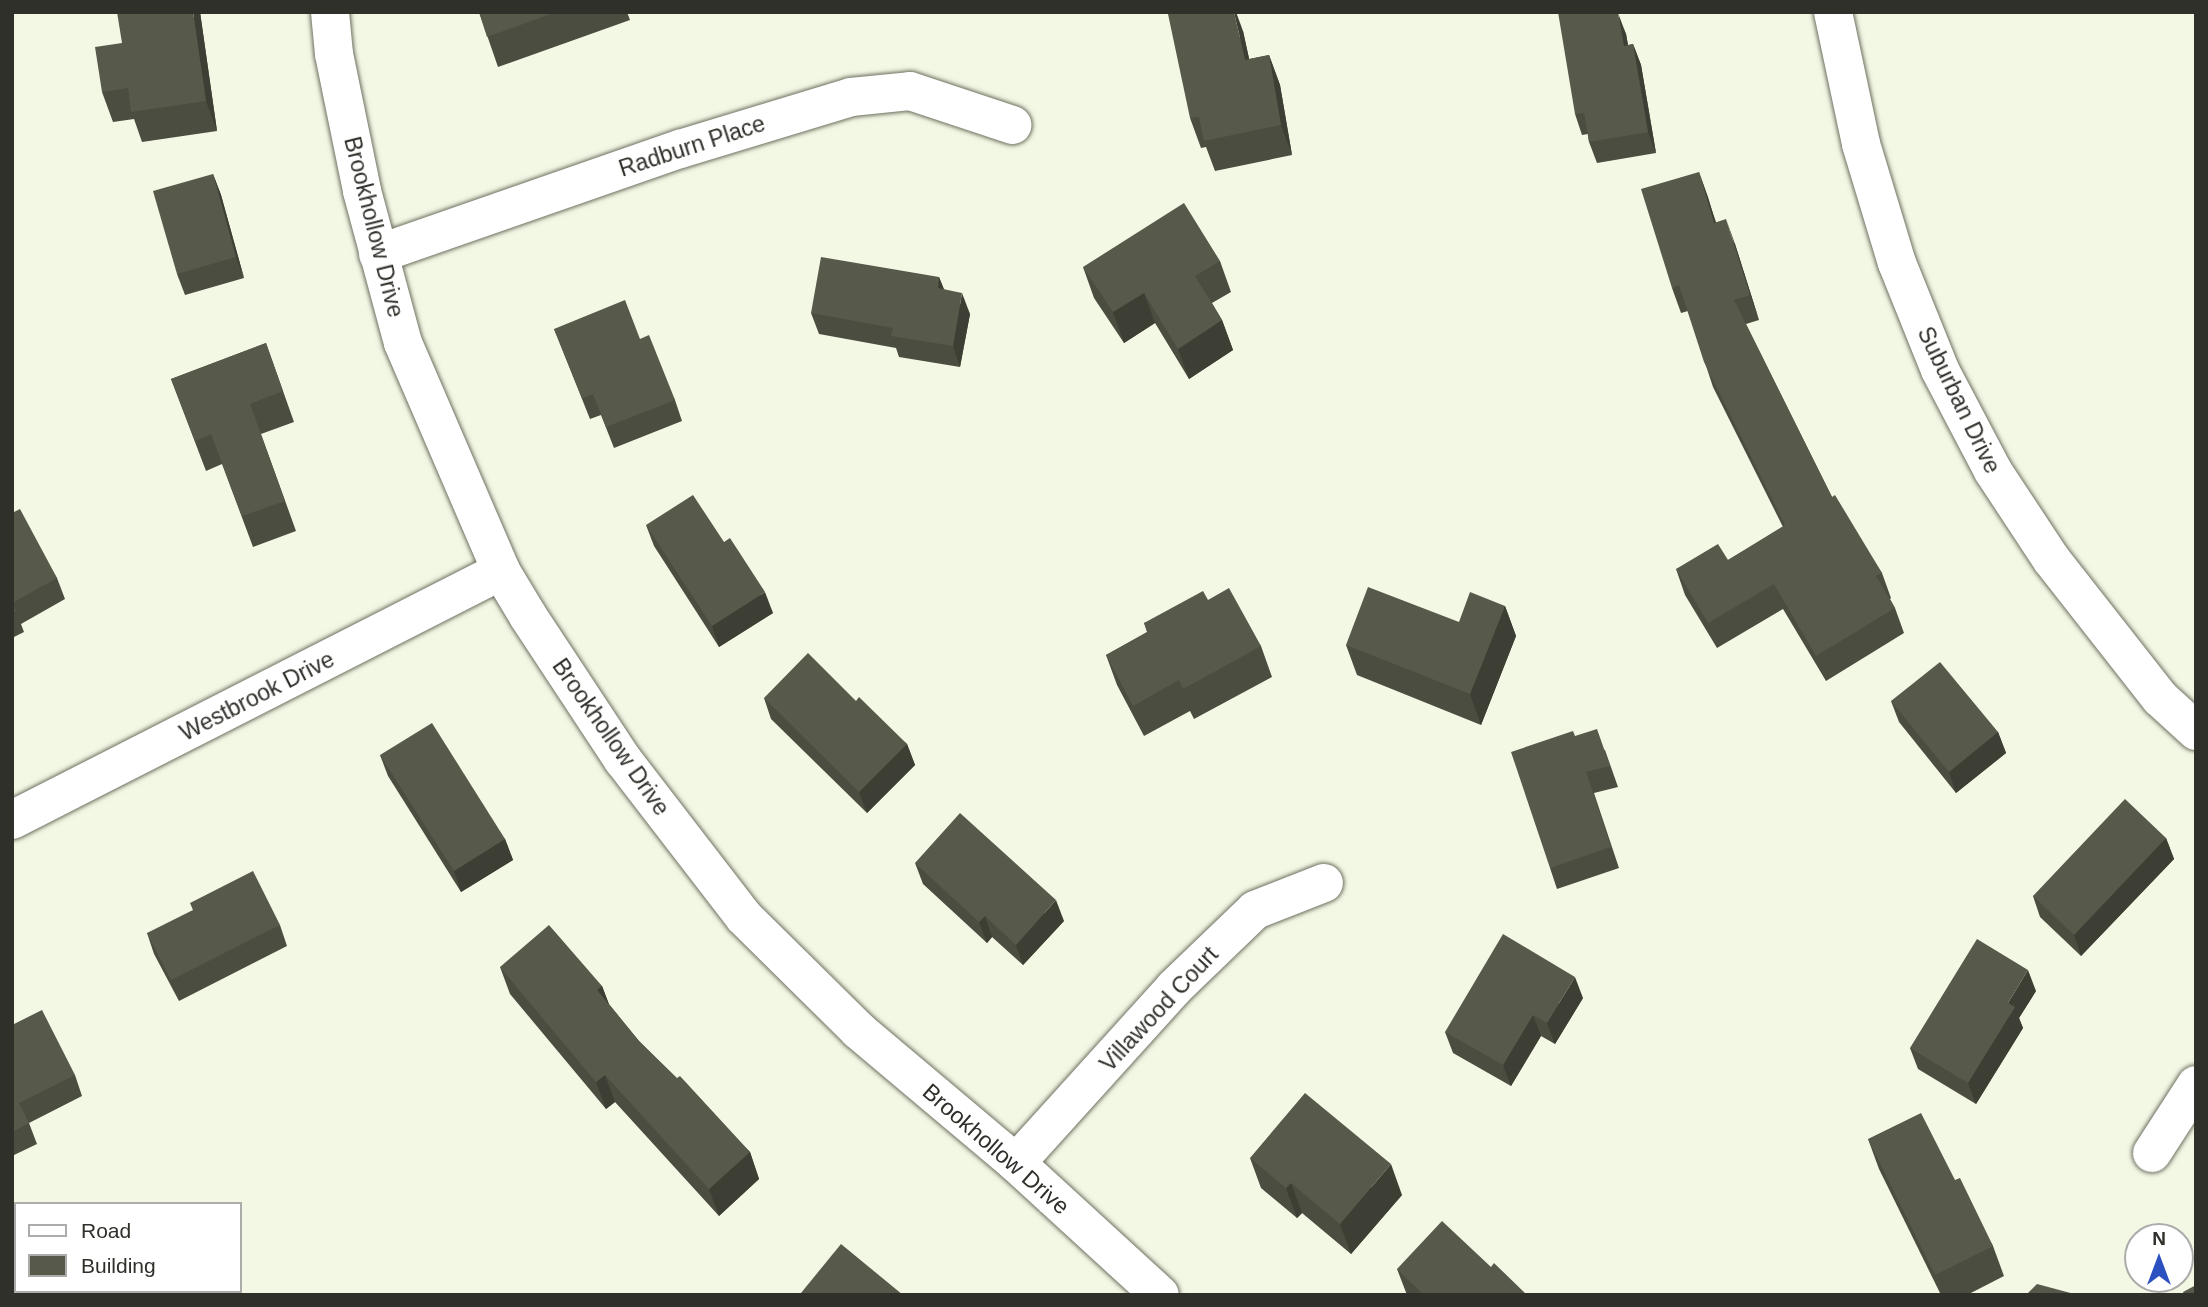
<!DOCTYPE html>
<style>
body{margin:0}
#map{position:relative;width:2208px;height:1307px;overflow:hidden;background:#f3f8e5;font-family:Helvetica,sans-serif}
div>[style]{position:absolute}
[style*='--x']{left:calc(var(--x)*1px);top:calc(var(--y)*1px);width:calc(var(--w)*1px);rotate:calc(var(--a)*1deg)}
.roads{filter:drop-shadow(0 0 2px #6e7161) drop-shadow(0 0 2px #6e7161)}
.street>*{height:38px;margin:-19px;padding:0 19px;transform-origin:19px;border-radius:19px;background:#fff}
.wall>*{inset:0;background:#4b4d40}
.shaded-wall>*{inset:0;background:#3d3f34}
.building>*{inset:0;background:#575a4b}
span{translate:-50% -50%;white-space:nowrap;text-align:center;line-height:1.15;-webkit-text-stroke:7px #fff;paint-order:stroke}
.street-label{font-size:23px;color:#2f302a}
.frame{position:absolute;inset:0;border:14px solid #2f302a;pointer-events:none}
.legend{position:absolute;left:14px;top:1202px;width:228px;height:91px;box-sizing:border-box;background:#fff;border:2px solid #acacaa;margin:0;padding:9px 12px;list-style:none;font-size:21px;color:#2f302a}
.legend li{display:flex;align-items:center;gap:14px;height:35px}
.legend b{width:35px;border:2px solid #acacaa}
.north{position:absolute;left:2124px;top:1223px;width:70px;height:70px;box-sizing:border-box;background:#fff;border:2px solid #acacaa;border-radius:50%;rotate:0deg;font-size:19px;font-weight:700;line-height:28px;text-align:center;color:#2f302a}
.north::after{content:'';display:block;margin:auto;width:24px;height:32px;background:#2b50bf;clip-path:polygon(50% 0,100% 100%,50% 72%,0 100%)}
</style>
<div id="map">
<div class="roads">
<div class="street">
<i style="--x:330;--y:12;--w:42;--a:84.6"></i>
<i style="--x:334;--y:54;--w:140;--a:78.4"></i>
<i style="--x:362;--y:191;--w:157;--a:74.9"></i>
<i style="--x:403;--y:343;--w:248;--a:66.7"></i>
<i style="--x:501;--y:571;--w:52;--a:59"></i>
<i style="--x:528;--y:616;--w:173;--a:56.6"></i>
<i style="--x:623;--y:760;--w:198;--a:52.4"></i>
<i style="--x:744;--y:917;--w:161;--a:44.7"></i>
<i style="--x:858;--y:1030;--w:207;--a:40.1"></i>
<i style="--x:1016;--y:1163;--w:195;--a:42.5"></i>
<i style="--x:1833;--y:12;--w:135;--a:78"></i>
<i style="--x:1861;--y:144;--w:124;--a:73.2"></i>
<i style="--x:1897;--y:263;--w:115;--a:68.1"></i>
<i style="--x:1940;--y:370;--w:114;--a:62.3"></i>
<i style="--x:1993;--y:471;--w:105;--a:56.6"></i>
<i style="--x:2051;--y:559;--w:177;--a:51.9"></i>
<i style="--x:2160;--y:698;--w:49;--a:42.5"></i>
<i style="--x:378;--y:254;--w:320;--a:-19.2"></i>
<i style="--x:680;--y:149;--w:179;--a:-16.9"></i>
<i style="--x:851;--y:97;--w:59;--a:-5.8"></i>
<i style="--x:910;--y:91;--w:108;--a:18.4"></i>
<i style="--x:12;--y:820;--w:549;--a:-26.99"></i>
<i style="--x:2152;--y:1153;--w:81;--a:-57.1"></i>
<i style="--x:1016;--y:1163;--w:236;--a:-47.9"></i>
<i style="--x:1174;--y:988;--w:112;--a:-43.9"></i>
<i style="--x:1255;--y:910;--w:74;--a:-21.4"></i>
</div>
</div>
<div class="wall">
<i style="clip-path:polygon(200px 12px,217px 131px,142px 142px,134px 119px,113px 122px,102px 92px)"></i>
<i style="clip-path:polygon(479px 12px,627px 12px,630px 20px,498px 67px)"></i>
<i style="clip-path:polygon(1616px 13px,1626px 34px,1628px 45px,1633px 44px,1641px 65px,1656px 153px,1597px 163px,1589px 142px,1588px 134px,1582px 135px,1575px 114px)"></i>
<i style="clip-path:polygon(1243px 31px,1249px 59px,1269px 55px,1280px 85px,1292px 155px,1215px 171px,1206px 147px,1201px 148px,1190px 118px)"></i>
<i style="clip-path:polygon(1699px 172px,1716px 222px,1735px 244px,1759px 320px,1746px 324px,1832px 497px,1882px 573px,1891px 598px,1890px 599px,1895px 608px,1904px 633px,1826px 681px,1783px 609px,1717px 648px,1685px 595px,1676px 569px,1728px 560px,1783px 527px,1713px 387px,1688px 311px,1681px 313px,1672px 288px)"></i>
<i style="clip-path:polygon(213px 174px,221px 195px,244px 278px,185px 295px,177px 274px)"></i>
<i style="clip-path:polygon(1220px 261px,1231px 292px,1212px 303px,1222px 320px,1233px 350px,1189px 379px,1155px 323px,1124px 343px,1094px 298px,1083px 267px)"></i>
<i style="clip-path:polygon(939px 277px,944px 289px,970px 314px,960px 367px,899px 357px,896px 348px,819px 334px,811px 313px)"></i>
<i style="clip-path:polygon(554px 329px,640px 339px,675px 400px,682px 421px,614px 448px,601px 415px,590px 419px)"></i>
<i style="clip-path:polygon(266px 343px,294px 422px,261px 434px,296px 531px,253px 547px,222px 464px,206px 471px,171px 379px)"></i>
<i style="clip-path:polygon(12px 513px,57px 578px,65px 599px,21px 624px,24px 632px,12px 638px)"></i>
<i style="clip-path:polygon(646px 525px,724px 542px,773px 613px,719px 647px,654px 546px)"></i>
<i style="clip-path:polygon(1208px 600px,1261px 646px,1272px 677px,1194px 719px,1190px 711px,1144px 736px,1117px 685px,1106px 655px,1147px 632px,1144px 623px)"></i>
<i style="clip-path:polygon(1505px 606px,1516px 636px,1481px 725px,1357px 675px,1346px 645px,1459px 622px)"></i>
<i style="clip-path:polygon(764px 698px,856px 701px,907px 744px,915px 765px,867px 813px,771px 719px)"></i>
<i style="clip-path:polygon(1891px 701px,1998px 732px,2006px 753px,1956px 793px,1899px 722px)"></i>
<i style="clip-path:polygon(1575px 736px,1605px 750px,1618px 787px,1594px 793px,1619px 868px,1557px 889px,1550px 868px)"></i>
<i style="clip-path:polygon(380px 755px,505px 839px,513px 860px,461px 892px,388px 776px)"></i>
<i style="clip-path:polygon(2166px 838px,2174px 859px,2081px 956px,2040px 917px,2033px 896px)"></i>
<i style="clip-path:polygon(915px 863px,1064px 921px,1023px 965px,992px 937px,987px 943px,923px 884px)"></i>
<i style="clip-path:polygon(280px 925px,287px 946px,179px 1001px,154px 954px,147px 933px)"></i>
<i style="clip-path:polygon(500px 967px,602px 986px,609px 1004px,639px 1041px,750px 1152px,759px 1179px,719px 1216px,615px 1102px,606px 1109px,510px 994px)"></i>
<i style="clip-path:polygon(2036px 991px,2019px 1018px,2023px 1028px,1976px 1104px,1918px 1069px,1910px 1048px)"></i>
<i style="clip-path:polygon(1583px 998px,1555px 1044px,1541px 1036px,1511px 1086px,1453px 1053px,1445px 1032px)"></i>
<i style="clip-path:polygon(12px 1025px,75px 1075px,82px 1096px,29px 1123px,37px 1144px,12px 1156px)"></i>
<i style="clip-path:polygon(1868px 1139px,1955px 1180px,1993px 1246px,2004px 1276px,1967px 1295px,1941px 1295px,1879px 1169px)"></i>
<i style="clip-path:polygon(1250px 1158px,1402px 1195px,1351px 1254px,1302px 1213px,1297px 1218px,1261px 1188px)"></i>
<i style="clip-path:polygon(1491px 1267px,1527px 1295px,1407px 1295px,1397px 1269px)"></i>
</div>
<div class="shaded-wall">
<i style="clip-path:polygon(193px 12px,200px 12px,217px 131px,206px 101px)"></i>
<i style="clip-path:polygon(1234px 12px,1236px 12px,1243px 31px,1256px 90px,1245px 60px)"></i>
<i style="clip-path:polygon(1618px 13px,1626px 34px,1632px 67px,1624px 46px)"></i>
<i style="clip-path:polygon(1633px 44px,1641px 65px,1656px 153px,1648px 132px)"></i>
<i style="clip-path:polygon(1269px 55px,1280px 85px,1292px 155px,1281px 125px)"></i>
<i style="clip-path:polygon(1699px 172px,1708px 197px,1723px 248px,1714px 223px)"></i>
<i style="clip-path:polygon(213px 174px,221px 195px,244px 278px,236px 257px)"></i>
<i style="clip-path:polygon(1726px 219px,1735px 244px,1759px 320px,1750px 295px)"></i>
<i style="clip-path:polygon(939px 277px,947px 298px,938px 288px)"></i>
<i style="clip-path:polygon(962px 293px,970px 314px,960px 367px,953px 346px)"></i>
<i style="clip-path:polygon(1144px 293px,1155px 323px,1124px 343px,1113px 312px)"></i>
<i style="clip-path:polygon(1222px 320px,1233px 350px,1189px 379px,1178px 349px)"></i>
<i style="clip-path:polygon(765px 592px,773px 613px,719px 647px,712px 626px)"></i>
<i style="clip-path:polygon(1505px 606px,1516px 636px,1481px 725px,1470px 694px)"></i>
<i style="clip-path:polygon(1998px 732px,2006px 753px,1956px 793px,1949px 772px)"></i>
<i style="clip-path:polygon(907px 744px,915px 765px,867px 813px,859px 792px)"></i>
<i style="clip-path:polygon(2166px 838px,2174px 859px,2081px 956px,2074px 935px)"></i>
<i style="clip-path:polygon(505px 839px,513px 860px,461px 892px,454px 871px)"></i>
<i style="clip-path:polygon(1056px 900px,1064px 921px,1023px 965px,1016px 945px)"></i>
<i style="clip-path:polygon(985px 916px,992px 937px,987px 943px,979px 922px)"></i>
<i style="clip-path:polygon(2028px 970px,2036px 991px,2019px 1018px,2023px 1028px,1976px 1104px,1968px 1083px,2008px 1003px)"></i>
<i style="clip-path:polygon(1575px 977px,1583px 998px,1555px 1044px,1547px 1023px)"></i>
<i style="clip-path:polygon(602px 986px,612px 1013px,597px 990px)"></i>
<i style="clip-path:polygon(1533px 1015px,1541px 1036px,1511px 1086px,1503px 1065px)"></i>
<i style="clip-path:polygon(605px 1075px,615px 1102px,606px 1109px,596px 1082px)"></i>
<i style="clip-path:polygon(750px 1152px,759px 1179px,719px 1216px,709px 1189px)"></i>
<i style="clip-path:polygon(1391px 1164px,1402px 1195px,1351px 1254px,1340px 1224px)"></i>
<i style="clip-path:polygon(1291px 1183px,1302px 1213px,1297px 1218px,1286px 1188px)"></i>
</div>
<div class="building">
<i style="clip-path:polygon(117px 12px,193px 12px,206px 101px,131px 112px,128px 88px,102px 92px,95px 47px,122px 43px)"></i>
<i style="clip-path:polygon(479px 12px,556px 12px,487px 37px)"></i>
<i style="clip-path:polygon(1176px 12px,1234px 12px,1245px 60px,1269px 55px,1281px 125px,1204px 141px,1199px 117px,1190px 118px,1168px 14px)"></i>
<i style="clip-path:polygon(1558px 12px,1609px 12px,1609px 14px,1618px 13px,1624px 46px,1633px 44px,1648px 132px,1589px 142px,1584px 113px,1575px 114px)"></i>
<i style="clip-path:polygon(1699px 172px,1714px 223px,1726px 219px,1750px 295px,1734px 300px,1832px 497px,1835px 495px,1882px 573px,1876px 576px,1895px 608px,1816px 656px,1774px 584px,1708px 623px,1676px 569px,1718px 544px,1728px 560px,1785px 525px,1704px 362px,1679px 285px,1672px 288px,1641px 189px)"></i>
<i style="clip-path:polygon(213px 174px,236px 257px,177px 274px,153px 191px)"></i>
<i style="clip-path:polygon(1184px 203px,1220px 261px,1195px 276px,1222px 320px,1178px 349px,1144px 293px,1113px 312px,1083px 267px)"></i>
<i style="clip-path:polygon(821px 257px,939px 277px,938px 288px,962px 293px,953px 346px,891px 336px,893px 328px,811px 313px)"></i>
<i style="clip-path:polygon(625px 300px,640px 339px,649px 335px,675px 400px,606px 427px,593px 394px,582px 398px,554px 329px)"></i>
<i style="clip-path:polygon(266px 343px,283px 391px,250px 404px,285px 501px,242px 516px,211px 434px,195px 441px,171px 379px)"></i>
<i style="clip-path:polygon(693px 495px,724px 542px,730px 538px,765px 592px,712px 626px,646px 525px)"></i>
<i style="clip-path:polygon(20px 509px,57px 578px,12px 603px,12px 513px)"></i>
<i style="clip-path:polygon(1368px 587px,1459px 622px,1470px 592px,1505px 606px,1470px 694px,1346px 645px)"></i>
<i style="clip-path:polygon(1229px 588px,1261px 646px,1183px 689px,1179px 680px,1133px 706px,1106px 655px,1148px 632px,1144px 623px,1203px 591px,1208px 600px)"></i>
<i style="clip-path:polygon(12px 603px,16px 611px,12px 613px)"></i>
<i style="clip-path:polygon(808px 653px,856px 701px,859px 697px,907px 744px,859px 792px,764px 698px)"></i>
<i style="clip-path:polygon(1940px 662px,1998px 732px,1949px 772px,1891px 701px)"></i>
<i style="clip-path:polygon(432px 723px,505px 839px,454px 871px,380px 755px)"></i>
<i style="clip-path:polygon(1597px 729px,1610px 766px,1586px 772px,1611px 847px,1550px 868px,1511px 752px,1573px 731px,1575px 736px)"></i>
<i style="clip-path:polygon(2125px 799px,2166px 838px,2074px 935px,2033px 896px)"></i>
<i style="clip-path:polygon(960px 813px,1056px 900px,1016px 945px,985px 916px,979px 922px,915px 863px)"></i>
<i style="clip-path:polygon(253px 871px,280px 925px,171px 980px,147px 933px,193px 910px,190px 903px)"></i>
<i style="clip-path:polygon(549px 925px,602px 986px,597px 990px,639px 1041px,677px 1078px,680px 1076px,750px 1152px,709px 1189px,605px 1075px,596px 1082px,500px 967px)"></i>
<i style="clip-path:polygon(1503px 934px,1575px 977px,1547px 1023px,1533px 1015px,1503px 1065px,1445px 1032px)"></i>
<i style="clip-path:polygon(1977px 939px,2028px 970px,2008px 1003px,2015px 1007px,1968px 1083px,1910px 1048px)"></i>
<i style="clip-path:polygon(42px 1010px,75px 1075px,19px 1103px,29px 1123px,12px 1132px,12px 1025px)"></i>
<i style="clip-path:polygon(1305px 1093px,1391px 1164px,1340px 1224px,1291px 1183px,1286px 1188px,1250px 1158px)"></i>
<i style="clip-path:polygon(1921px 1113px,1955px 1180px,1960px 1178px,1993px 1246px,1935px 1275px,1868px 1139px)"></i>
<i style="clip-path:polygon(1442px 1221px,1491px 1267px,1494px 1263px,1527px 1295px,1424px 1295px,1397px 1269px)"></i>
<i style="clip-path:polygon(841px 1244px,903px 1295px,802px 1295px,801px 1293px)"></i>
<i style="clip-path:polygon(2037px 1284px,2078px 1295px,2026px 1295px)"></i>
<i style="clip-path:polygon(2196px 1285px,2196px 1295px,2184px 1295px,2183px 1292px)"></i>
</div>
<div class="street-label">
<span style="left:692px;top:146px;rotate:-18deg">Radburn Place</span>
<span style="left:374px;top:227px;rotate:76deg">Brookhollow Drive</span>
<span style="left:1959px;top:400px;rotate:64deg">Suburban Drive</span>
<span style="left:257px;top:696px;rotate:-27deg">Westbrook Drive</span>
<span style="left:611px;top:737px;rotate:55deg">Brookhollow Drive</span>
<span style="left:1159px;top:1009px;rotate:-47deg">Villawood Court</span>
<span style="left:996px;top:1149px;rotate:41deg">Brookhollow Drive</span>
</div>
<div class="frame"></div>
<ul class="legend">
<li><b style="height:9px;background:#fff"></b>Road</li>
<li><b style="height:19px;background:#575a4b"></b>Building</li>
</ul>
<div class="north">N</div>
</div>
